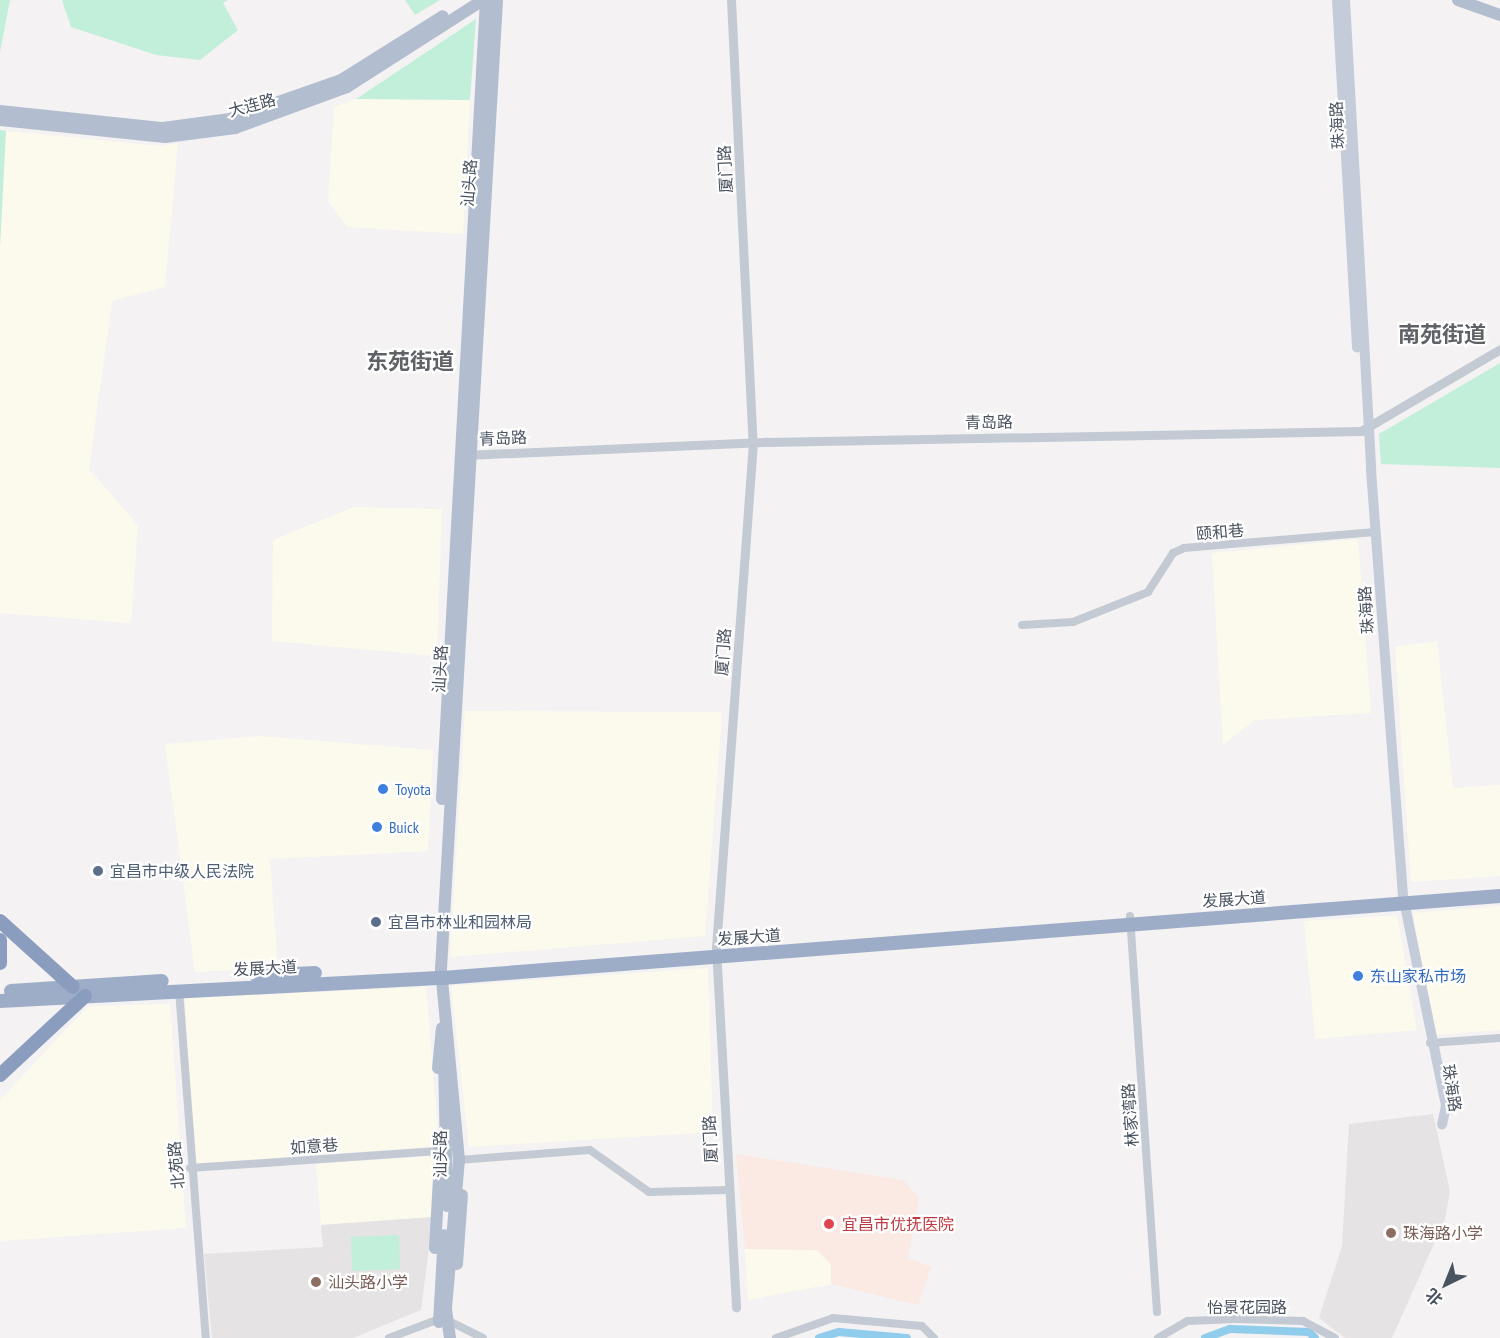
<!DOCTYPE html>
<meta charset="utf-8">
<style>
body{margin:0}
#map{position:relative;width:1500px;height:1338px;overflow:hidden;background:#f4f2f2;font-family:"PT Sans Narrow","Noto Sans SC",sans-serif}
div>[style]{position:absolute}
[style*='--x']{left:calc(var(--x)*1px);top:calc(var(--y)*1px);width:calc(var(--w)*1px);rotate:calc(var(--a)*1deg)}
.commercial>*{inset:0;background:#fcfaed}
.education>*{inset:0;background:#e5e3e4}
.medical>*{inset:0;background:#fbe9e4}
.green>*{inset:0;background:#c2efd9}
.canal>*{height:8px;margin:-4px;padding:0 4px;transform-origin:4px;border-radius:4px;background:#90cceb}
.minor>*{height:8px;margin:-4px;padding:0 4px;transform-origin:4px;border-radius:4px;background:#c3cad3}
.tertiary>*{height:9px;margin:-4.5px;padding:0 4.5px;transform-origin:4.5px;border-radius:4.5px;background:#c3cad3}
.secondary>*{height:10px;margin:-5px;padding:0 5px;transform-origin:5px;border-radius:5px;background:#c5ccd9}
.primary>*{height:12px;margin:-6px;padding:0 6px;transform-origin:6px;border-radius:6px;background:#b2bdcf}
.trunk>*{height:14px;margin:-7px;padding:0 7px;transform-origin:7px;border-radius:7px;background:#9eadc7}
.motorway>*{height:14px;margin:-7px;padding:0 7px;transform-origin:7px;border-radius:7px;background:#8b9dbf}
.dots>*{width:16px;height:16px;translate:-50% -50%;box-sizing:border-box;border:3px solid #fff;border-radius:50%}
span{translate:-50% -50%;white-space:nowrap;text-align:center;line-height:1.15;-webkit-text-stroke:4.5px #fff;paint-order:stroke}
.street-label{font-size:16px;color:#49525f}
.shop-label{font-size:16px;color:#366cbe}
.left{translate:0 -50%;text-align:left}
.service-label{font-size:16px;color:#4e5e75}
.health-label{font-size:16px;color:#be3a42}
.education-label{font-size:16px;color:#785e54}
.district-label{font-size:22px;color:#5e6166;font-weight:700}
.north{position:absolute;left:1416px;top:1254px;width:60px;height:60px;-webkit-text-stroke:4px #fff;paint-order:stroke;rotate:223deg;font-size:16px;font-weight:700;line-height:24px;text-align:center;color:#49525f}
.north::after{content:'';display:block;margin:auto;width:21px;height:27px;background:#49525f;clip-path:polygon(50% 0,100% 100%,50% 72%,0 100%)}
</style>
<div id="map">
<div class="commercial">
<i style="clip-path:polygon(356px 99px,470px 100px,463px 234px,348px 227px,328px 202px,334px 107px)"></i>
<i style="clip-path:polygon(6px 131px,161px 146px,178px 143px,165px 287px,112px 301px,89px 469px,138px 525px,131px 623px,0 613px,0 247px)"></i>
<i style="clip-path:polygon(354px 507px,442px 509px,437px 656px,272px 641px,273px 540px)"></i>
<i style="clip-path:polygon(1358px 539px,1371px 713px,1255px 720px,1223px 745px,1212px 553px)"></i>
<i style="clip-path:polygon(1437px 641px,1453px 788px,1500px 785px,1500px 876px,1411px 882px,1395px 647px)"></i>
<i style="clip-path:polygon(465px 711px,722px 712px,705px 936px,450px 957px)"></i>
<i style="clip-path:polygon(259px 736px,433px 750px,428px 851px,270px 859px,278px 968px,195px 972px,165px 744px)"></i>
<i style="clip-path:polygon(1500px 906px,1500px 1030px,1434px 1035px,1413px 913px)"></i>
<i style="clip-path:polygon(1397px 915px,1417px 1030px,1315px 1039px,1304px 921px)"></i>
<i style="clip-path:polygon(708px 968px,713px 1132px,469px 1147px,451px 986px)"></i>
<i style="clip-path:polygon(426px 987px,439px 1146px,194px 1164px,185px 998px)"></i>
<i style="clip-path:polygon(170px 1004px,186px 1228px,0 1241px,0 1100px,88px 1006px)"></i>
<i style="clip-path:polygon(435px 1156px,433px 1217px,321px 1225px,316px 1164px)"></i>
<i style="clip-path:polygon(745px 1249px,817px 1250px,831px 1265px,831px 1284px,748px 1300px)"></i>
</div>
<div class="education">
<i style="clip-path:polygon(1433px 1114px,1450px 1191px,1445px 1219px,1392px 1338px,1345px 1338px,1319px 1318px,1342px 1246px,1349px 1124px)"></i>
<i style="clip-path:polygon(433px 1217px,421px 1310px,353px 1338px,212px 1338px,204px 1254px,323px 1247px,321px 1225px)"></i>
</div>
<div class="medical">
<i style="clip-path:polygon(736px 1154px,903px 1180px,919px 1198px,908px 1258px,931px 1267px,918px 1305px,831px 1284px,831px 1265px,817px 1250px,745px 1249px)"></i>
</div>
<div class="green">
<i style="clip-path:polygon(0 0,10px 0,0 52px)"></i>
<i style="clip-path:polygon(62px 0,228px 0,223px 3px,238px 30px,200px 60px,156px 55px,71px 27px)"></i>
<i style="clip-path:polygon(405px 0,440px 0,415px 15px)"></i>
<i style="clip-path:polygon(476px 19px,470px 100px,356px 99px)"></i>
<i style="clip-path:polygon(0 130px,6px 131px,0 246px)"></i>
<i style="clip-path:polygon(1500px 363px,1500px 468px,1381px 464px,1379px 434px)"></i>
<i style="clip-path:polygon(399px 1235px,400px 1269px,352px 1271px,351px 1237px)"></i>
</div>
<div class="canal">
<i style="--x:819;--y:1338;--w:21;--a:-17"></i>
<i style="--x:839;--y:1332;--w:68;--a:5"></i>
<i style="--x:1205;--y:1338;--w:27;--a:-20"></i>
<i style="--x:1230;--y:1329;--w:79;--a:2.2"></i>
<i style="--x:1309;--y:1332;--w:8;--a:45"></i>
</div>
<div class="minor">
<i style="--x:1022;--y:625;--w:51;--a:-3.4"></i>
<i style="--x:1073;--y:622;--w:81;--a:-21.8"></i>
<i style="--x:1148;--y:592;--w:46;--a:-57.3"></i>
<i style="--x:1173;--y:553;--w:12;--a:-24"></i>
<i style="--x:1184;--y:548;--w:192;--a:-4.8"></i>
<i style="--x:1130;--y:916;--w:397;--a:86.1"></i>
<i style="--x:179;--y:990;--w:349;--a:85.6"></i>
<i style="--x:1430;--y:1043;--w:70;--a:-4.1"></i>
<i style="--x:459;--y:1160;--w:131;--a:-4.4"></i>
<i style="--x:590;--y:1150;--w:72;--a:35.4"></i>
<i style="--x:649;--y:1192;--w:79;--a:-1.5"></i>
<i style="--x:190;--y:1168;--w:252;--a:-3.9"></i>
<i style="--x:447;--y:1320;--w:40;--a:26.6"></i>
<i style="--x:389;--y:1338;--w:53;--a:-20.8"></i>
<i style="--x:776;--y:1338;--w:60;--a:-19.3"></i>
<i style="--x:833;--y:1318;--w:89;--a:5.1"></i>
<i style="--x:922;--y:1326;--w:17;--a:45"></i>
<i style="--x:1158;--y:1338;--w:34;--a:-30"></i>
<i style="--x:1188;--y:1321;--w:48;--a:-2.4"></i>
<i style="--x:1236;--y:1319;--w:67;--a:1.7"></i>
<i style="--x:1303;--y:1321;--w:36;--a:28"></i>
</div>
<div class="tertiary">
<i style="--x:731;--y:0;--w:443;--a:87.2"></i>
<i style="--x:753;--y:442;--w:507;--a:94.18"></i>
<i style="--x:716;--y:948;--w:360;--a:86.8"></i>
<i style="--x:465;--y:455;--w:302;--a:-2.5"></i>
<i style="--x:767;--y:442;--w:594;--a:-1.06"></i>
<i style="--x:1361;--y:431;--w:161;--a:-30.5"></i>
</div>
<div class="secondary">
<i style="--x:1337;--y:0;--w:348;--a:86.7"></i>
<i style="--x:1345;--y:0;--w:471;--a:86.8"></i>
<i style="--x:1371;--y:470;--w:427;--a:85.7"></i>
<i style="--x:1403;--y:896;--w:214;--a:78.4"></i>
<i style="--x:1446;--y:1106;--w:19;--a:102"></i>
</div>
<div class="primary">
<i style="--x:1458;--y:0;--w:45;--a:19.7"></i>
<i style="--x:0;--y:111;--w:164;--a:6"></i>
<i style="--x:163;--y:128;--w:68;--a:-7.7"></i>
<i style="--x:230;--y:119;--w:118;--a:-19.4"></i>
<i style="--x:341;--y:80;--w:120;--a:-32.1"></i>
<i style="--x:0;--y:120;--w:166;--a:5.9"></i>
<i style="--x:165;--y:137;--w:71;--a:-7.3"></i>
<i style="--x:235;--y:128;--w:119;--a:-20.1"></i>
<i style="--x:347;--y:87;--w:161;--a:-32.6"></i>
<i style="--x:442;--y:799;--w:800;--a:-86.85"></i>
<i style="--x:444;--y:1058;--w:148;--a:88.8"></i>
<i style="--x:438;--y:1068;--w:40;--a:-84.3"></i>
<i style="--x:435;--y:1248;--w:103;--a:-86.7"></i>
<i style="--x:457;--y:1264;--w:69;--a:-85.9"></i>
<i style="--x:439;--y:1322;--w:87;--a:-86.7"></i>
<i style="--x:450;--y:1338;--w:30;--a:-98"></i>
<i style="--x:446;--y:1308;--w:149;--a:-85"></i>
<i style="--x:459;--y:1160;--w:192;--a:-95.4"></i>
<i style="--x:441;--y:969;--w:971;--a:-86.69"></i>
</div>
<div class="trunk">
<i style="--x:257;--y:976;--w:58;--a:-3"></i>
<i style="--x:11;--y:991;--w:151;--a:-3.8"></i>
<i style="--x:0;--y:1001;--w:443;--a:-3"></i>
<i style="--x:442;--y:978;--w:1061;--a:-4.43"></i>
</div>
<div class="motorway">
<i style="--x:0;--y:921;--w:98;--a:42.1"></i>
<i style="--x:0;--y:940;--w:23;--a:90"></i>
<i style="--x:0;--y:1075;--w:116;--a:-42.9"></i>
</div>
<div class="dots">
<i style="left:383px;top:789px;background:#3f7fe0"></i>
<i style="left:377px;top:827px;background:#3f7fe0"></i>
<i style="left:98px;top:871px;background:#5c6f8a"></i>
<i style="left:376px;top:922px;background:#5c6f8a"></i>
<i style="left:1358px;top:976px;background:#3f7fe0"></i>
<i style="left:829px;top:1224px;background:#e0444e"></i>
<i style="left:1391px;top:1233px;background:#8d6e63"></i>
<i style="left:316px;top:1282px;background:#8d6e63"></i>
</div>
<div class="street-label">
<span style="left:252px;top:105px;rotate:-15deg">大连路</span>
<span style="left:1337px;top:125px;rotate:-93deg">珠海路</span>
<span style="left:725px;top:169px;rotate:-93deg">厦门路</span>
<span style="left:469px;top:183px;rotate:-86deg">汕头路</span>
<span style="left:989px;top:422px;rotate:-1deg">青岛路</span>
<span style="left:503px;top:438px;rotate:-3deg">青岛路</span>
<span style="left:1220px;top:532px;rotate:-5deg">颐和巷</span>
<span style="left:1366px;top:610px;rotate:-94deg">珠海路</span>
<span style="left:723px;top:652px;rotate:-86deg">厦门路</span>
<span style="left:440px;top:669px;rotate:-87deg">汕头路</span>
<span style="left:1234px;top:899px;rotate:-4deg">发展大道</span>
<span style="left:749px;top:937px;rotate:-4deg">发展大道</span>
<span style="left:265px;top:968px;rotate:-3deg">发展大道</span>
<span style="left:1452px;top:1088px;rotate:81deg">珠海路</span>
<span style="left:1130px;top:1115px;rotate:-94deg">林家湾路</span>
<span style="left:710px;top:1139px;rotate:-93deg">厦门路</span>
<span style="left:314px;top:1146px;rotate:-4deg">如意巷</span>
<span style="left:440px;top:1154px;rotate:-90deg">汕头路</span>
<span style="left:176px;top:1165px;rotate:-95deg">北苑路</span>
<span style="left:1247px;top:1307px">怡景花园路</span>
</div>
<div class="shop-label">
<span class="left" style="left:395px;top:789px">Toyota</span>
<span class="left" style="left:389px;top:827px">Buick</span>
<span class="left" style="left:1370px;top:976px">东山家私市场</span>
</div>
<div class="service-label">
<span class="left" style="left:110px;top:871px">宜昌市中级人民法院</span>
<span class="left" style="left:388px;top:922px">宜昌市林业和园林局</span>
</div>
<div class="health-label">
<span class="left" style="left:842px;top:1224px">宜昌市优抚医院</span>
</div>
<div class="education-label">
<span class="left" style="left:1403px;top:1233px">珠海路小学</span>
<span class="left" style="left:328px;top:1282px">汕头路小学</span>
</div>
<div class="district-label">
<span style="left:1442px;top:335px">南苑街道</span>
<span style="left:410px;top:362px">东苑街道</span>
</div>
<div class="north">北</div>
</div>
